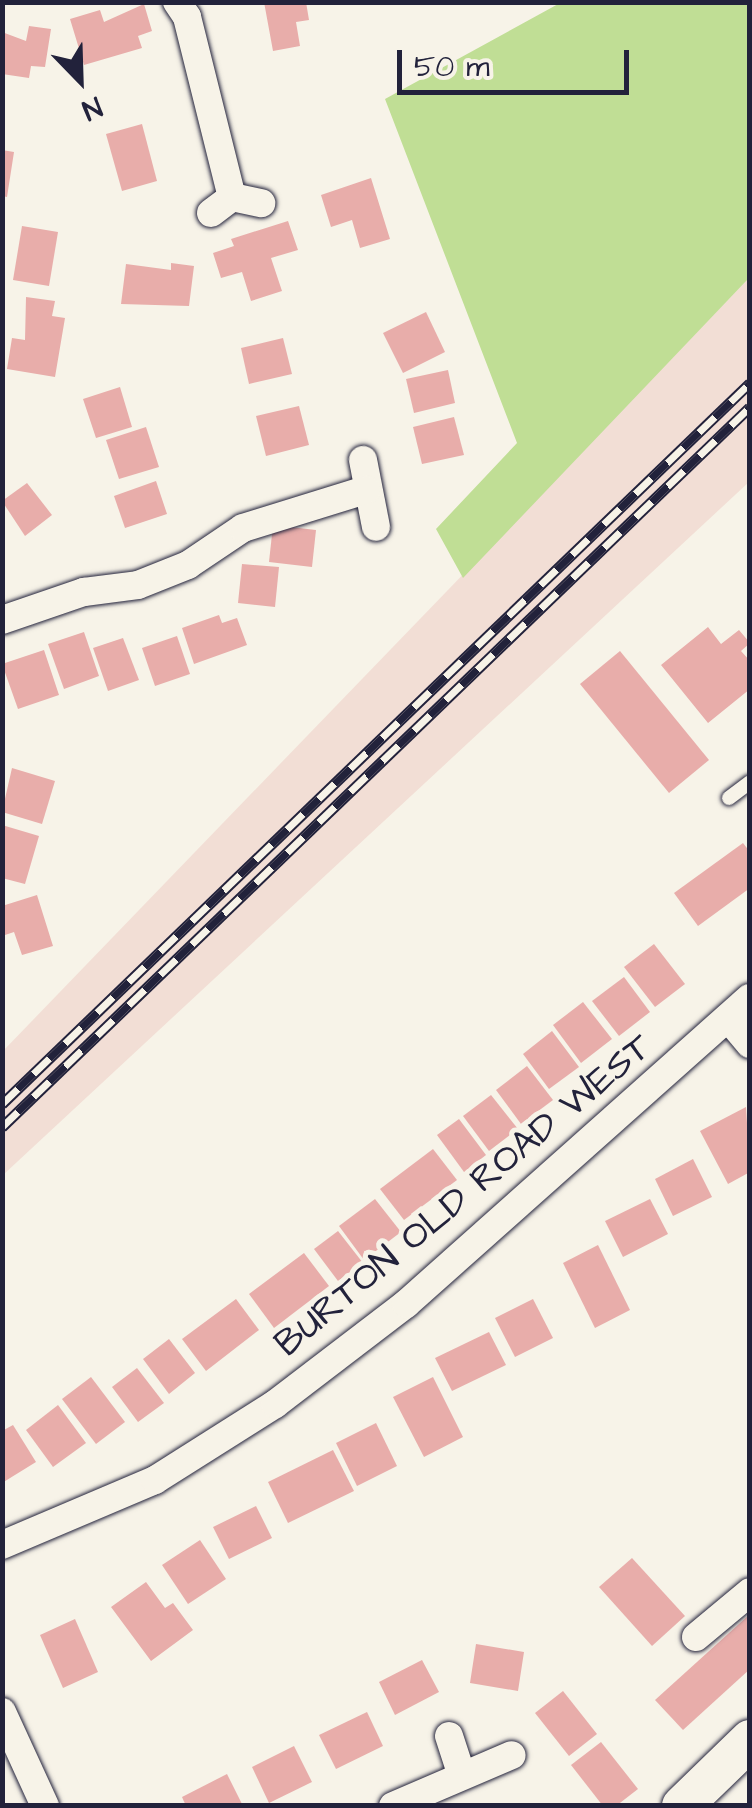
<!DOCTYPE html>
<style>
body{margin:0}
#map{position:relative;width:752px;height:1808px;overflow:hidden;background:#f7f3e8;font-family:"Architects Daughter",sans-serif}
div>[style]{position:absolute}
[style*='--x']{left:calc(var(--x)*1px);top:calc(var(--y)*1px);width:calc(var(--w)*1px);rotate:calc(var(--a)*1deg)}
.built>*{inset:0;background:#f2ded5}
.green>*{inset:0;background:#c0de95}
.building>*{inset:0;background:#e8adaa}
.roads{filter:drop-shadow(0 0 2px #22223b) drop-shadow(0 0 2px #22223b)}
.lane>*{height:14px;margin:-7px;padding:0 7px;transform-origin:7px;border-radius:7px;background:#f7f3e8}
.street>*{height:28px;margin:-14px;padding:0 14px;transform-origin:14px;border-radius:14px;background:#f7f3e8}
.secondary>*{height:40px;margin:-20px;padding:0 20px;transform-origin:20px;border-radius:20px;background:#f7f3e8}
.rail>*{height:11px;margin-top:-5.5px;transform-origin:0;background:repeating-linear-gradient(90deg,#f7f3e8 0 22px,#22223b 0 44px);box-sizing:border-box;border-block:2px solid #22223b}
span{translate:-50% -50%;white-space:nowrap;text-align:center;line-height:1.15;-webkit-text-stroke:10px #f7f3e8;paint-order:stroke}
.street-label{font-size:38px;color:#22223b}
.frame{position:absolute;inset:0;border:5px solid #22223b;pointer-events:none}
.north{position:absolute;left:30px;top:30px;width:100px;height:100px;-webkit-text-stroke:8px #f7f3e8;paint-order:stroke;rotate:157deg;font-size:28px;font-weight:700;line-height:40px;text-align:center;color:#22223b}
.north::after{content:'';display:block;margin:auto;width:35px;height:45px;background:#22223b;clip-path:polygon(50% 0,100% 100%,50% 72%,0 100%)}
.scale{position:absolute;left:397px;top:50px;width:232px;height:45px;box-sizing:border-box;border:5px solid #22223b;border-top:0;padding-left:12px;font-size:30px;line-height:35px;white-space:nowrap;color:#22223b;-webkit-text-stroke:8px #f7f3e8;paint-order:stroke}
</style>
<div id="map">
<div class="built">
<i style="clip-path:polygon(749px 278px,749px 482px,3px 1175px,3px 1051px)"></i>
</div>
<div class="green">
<i style="clip-path:polygon(560px 3px,749px 3px,749px 278px,463px 578px,436px 529px,517px 443px,385px 99px)"></i>
</div>
<div class="building">
<i style="clip-path:polygon(264px 2px,306px 2px,309px 20px,296px 22px,300px 46px,273px 51px)"></i>
<i style="clip-path:polygon(144px 4px,152px 31px,138px 36px,142px 48px,84px 65px,70px 19px,100px 10px,104px 22px)"></i>
<i style="clip-path:polygon(29px 26px,51px 29px,45px 67px,31px 66px,29px 78px,2px 74px,2px 32px,26px 41px)"></i>
<i style="clip-path:polygon(142px 124px,157px 181px,122px 191px,106px 134px)"></i>
<i style="clip-path:polygon(2px 150px,14px 152px,7px 197px,2px 196px)"></i>
<i style="clip-path:polygon(371px 178px,390px 239px,360px 248px,352px 220px,331px 227px,321px 195px)"></i>
<i style="clip-path:polygon(288px 221px,298px 250px,271px 258px,282px 291px,251px 301px,242px 272px,221px 278px,213px 253px,234px 246px,231px 239px)"></i>
<i style="clip-path:polygon(22px 226px,58px 232px,49px 286px,13px 280px)"></i>
<i style="clip-path:polygon(171px 263px,194px 266px,189px 306px,121px 304px,126px 264px,171px 270px)"></i>
<i style="clip-path:polygon(26px 297px,55px 301px,52px 316px,65px 318px,55px 377px,7px 369px,12px 338px,25px 340px)"></i>
<i style="clip-path:polygon(426px 312px,445px 352px,403px 373px,383px 333px)"></i>
<i style="clip-path:polygon(283px 338px,292px 374px,249px 384px,241px 348px)"></i>
<i style="clip-path:polygon(448px 370px,455px 403px,414px 413px,406px 379px)"></i>
<i style="clip-path:polygon(120px 387px,132px 427px,96px 438px,83px 399px)"></i>
<i style="clip-path:polygon(299px 406px,309px 445px,266px 456px,256px 416px)"></i>
<i style="clip-path:polygon(454px 417px,464px 455px,422px 464px,413px 427px)"></i>
<i style="clip-path:polygon(146px 427px,159px 467px,119px 479px,106px 440px)"></i>
<i style="clip-path:polygon(156px 481px,167px 514px,125px 528px,114px 496px)"></i>
<i style="clip-path:polygon(27px 483px,52px 515px,25px 536px,2px 501px)"></i>
<i style="clip-path:polygon(273px 525px,316px 530px,312px 567px,269px 562px)"></i>
<i style="clip-path:polygon(242px 564px,279px 567px,275px 607px,238px 603px)"></i>
<i style="clip-path:polygon(219px 615px,222px 623px,237px 618px,247px 645px,194px 664px,182px 628px)"></i>
<i style="clip-path:polygon(708px 627px,721px 644px,739px 630px,750px 643px,741px 651px,750px 661px,750px 689px,708px 723px,661px 665px)"></i>
<i style="clip-path:polygon(84px 632px,99px 676px,64px 689px,48px 644px)"></i>
<i style="clip-path:polygon(177px 636px,190px 674px,155px 686px,142px 648px)"></i>
<i style="clip-path:polygon(123px 638px,139px 680px,108px 691px,93px 648px)"></i>
<i style="clip-path:polygon(44px 650px,59px 695px,18px 709px,2px 664px)"></i>
<i style="clip-path:polygon(620px 651px,709px 760px,669px 793px,580px 684px)"></i>
<i style="clip-path:polygon(12px 768px,55px 781px,42px 824px,2px 812px)"></i>
<i style="clip-path:polygon(2px 825px,39px 836px,25px 884px,2px 878px)"></i>
<i style="clip-path:polygon(743px 843px,750px 852px,750px 888px,698px 926px,674px 893px)"></i>
<i style="clip-path:polygon(37px 895px,53px 946px,22px 955px,14px 932px,2px 936px,2px 906px)"></i>
<i style="clip-path:polygon(654px 944px,685px 984px,655px 1007px,624px 967px)"></i>
<i style="clip-path:polygon(624px 977px,650px 1012px,619px 1036px,592px 1001px)"></i>
<i style="clip-path:polygon(583px 1002px,612px 1039px,581px 1063px,553px 1025px)"></i>
<i style="clip-path:polygon(552px 1031px,579px 1067px,549px 1089px,523px 1054px)"></i>
<i style="clip-path:polygon(527px 1066px,553px 1100px,521px 1124px,496px 1090px)"></i>
<i style="clip-path:polygon(491px 1095px,518px 1129px,489px 1151px,463px 1116px)"></i>
<i style="clip-path:polygon(746px 1107px,750px 1172px,728px 1184px,700px 1131px)"></i>
<i style="clip-path:polygon(459px 1119px,486px 1155px,464px 1172px,437px 1135px)"></i>
<i style="clip-path:polygon(433px 1149px,457px 1180px,404px 1220px,380px 1189px)"></i>
<i style="clip-path:polygon(693px 1159px,712px 1197px,673px 1216px,655px 1179px)"></i>
<i style="clip-path:polygon(375px 1199px,401px 1232px,364px 1260px,339px 1226px)"></i>
<i style="clip-path:polygon(650px 1199px,668px 1234px,623px 1257px,605px 1221px)"></i>
<i style="clip-path:polygon(338px 1231px,363px 1263px,338px 1281px,314px 1249px)"></i>
<i style="clip-path:polygon(598px 1245px,630px 1310px,595px 1328px,563px 1263px)"></i>
<i style="clip-path:polygon(304px 1253px,329px 1286px,274px 1328px,249px 1294px)"></i>
<i style="clip-path:polygon(236px 1299px,259px 1330px,206px 1371px,182px 1339px)"></i>
<i style="clip-path:polygon(533px 1299px,553px 1338px,515px 1357px,495px 1318px)"></i>
<i style="clip-path:polygon(489px 1332px,506px 1365px,452px 1391px,435px 1358px)"></i>
<i style="clip-path:polygon(169px 1339px,195px 1373px,169px 1394px,143px 1359px)"></i>
<i style="clip-path:polygon(137px 1368px,164px 1403px,138px 1422px,112px 1387px)"></i>
<i style="clip-path:polygon(91px 1377px,125px 1422px,96px 1444px,62px 1399px)"></i>
<i style="clip-path:polygon(433px 1377px,463px 1437px,424px 1457px,393px 1397px)"></i>
<i style="clip-path:polygon(58px 1405px,86px 1443px,53px 1467px,26px 1430px)"></i>
<i style="clip-path:polygon(376px 1423px,397px 1466px,357px 1486px,336px 1443px)"></i>
<i style="clip-path:polygon(13px 1425px,36px 1462px,2px 1483px,2px 1431px)"></i>
<i style="clip-path:polygon(333px 1450px,354px 1491px,288px 1523px,268px 1482px)"></i>
<i style="clip-path:polygon(256px 1506px,272px 1538px,229px 1559px,213px 1527px)"></i>
<i style="clip-path:polygon(200px 1540px,226px 1579px,188px 1604px,162px 1565px)"></i>
<i style="clip-path:polygon(632px 1558px,685px 1616px,652px 1646px,599px 1587px)"></i>
<i style="clip-path:polygon(146px 1582px,165px 1608px,173px 1603px,193px 1630px,151px 1661px,111px 1607px)"></i>
<i style="clip-path:polygon(750px 1614px,750px 1669px,683px 1730px,655px 1700px)"></i>
<i style="clip-path:polygon(75px 1619px,98px 1672px,63px 1688px,40px 1635px)"></i>
<i style="clip-path:polygon(476px 1644px,524px 1652px,518px 1691px,470px 1683px)"></i>
<i style="clip-path:polygon(422px 1660px,439px 1692px,395px 1715px,379px 1682px)"></i>
<i style="clip-path:polygon(563px 1691px,597px 1734px,569px 1756px,535px 1713px)"></i>
<i style="clip-path:polygon(367px 1712px,383px 1746px,336px 1769px,319px 1735px)"></i>
<i style="clip-path:polygon(601px 1742px,638px 1789px,616px 1806px,603px 1806px,571px 1765px)"></i>
<i style="clip-path:polygon(294px 1746px,312px 1782px,269px 1803px,252px 1767px)"></i>
<i style="clip-path:polygon(227px 1774px,243px 1806px,186px 1806px,182px 1797px)"></i>
</div>
<div class="roads">
<div class="lane">
<i style="--x:729;--y:798;--w:26;--a:-37"></i>
</div>
<div class="street">
<i style="--x:177;--y:2;--w:18;--a:56"></i>
<i style="--x:187;--y:17;--w:186;--a:76"></i>
<i style="--x:211;--y:213;--w:26;--a:-37"></i>
<i style="--x:232;--y:197;--w:30;--a:12"></i>
<i style="--x:363;--y:460;--w:68;--a:79"></i>
<i style="--x:2;--y:620;--w:87;--a:-18.9"></i>
<i style="--x:84;--y:592;--w:54;--a:-7.4"></i>
<i style="--x:138;--y:585;--w:54;--a:-21.8"></i>
<i style="--x:188;--y:565;--w:66;--a:-33.9"></i>
<i style="--x:243;--y:528;--w:129;--a:-17.2"></i>
<i style="--x:728;--y:1018;--w:34;--a:50"></i>
<i style="--x:2;--y:1545;--w:166;--a:-23"></i>
<i style="--x:155;--y:1480;--w:142;--a:-32.3"></i>
<i style="--x:275;--y:1404;--w:165;--a:-37.4"></i>
<i style="--x:406;--y:1304;--w:460;--a:-41.7"></i>
<i style="--x:696;--y:1637;--w:70;--a:-39.8"></i>
<i style="--x:2;--y:1712;--w:103;--a:65.4"></i>
<i style="--x:449;--y:1736;--w:38;--a:72"></i>
<i style="--x:393;--y:1806;--w:129;--a:-23.2"></i>
</div>
<div class="secondary">
<i style="--x:682;--y:1806;--w:95;--a:-44.1"></i>
</div>
</div>
<div class="rail">
<i style="--x:2;--y:1104;--w:1039;--a:-43.95"></i>
<i style="--x:2;--y:1127;--w:1038;--a:-43.91"></i>
</div>
<div class="street-label">
<span style="left:464px;top:1196px;rotate:-40deg">BURTON OLD ROAD WEST</span>
</div>
<div class="frame"></div>
<div class="north">N</div>
<div class="scale">50 m</div>
</div>
